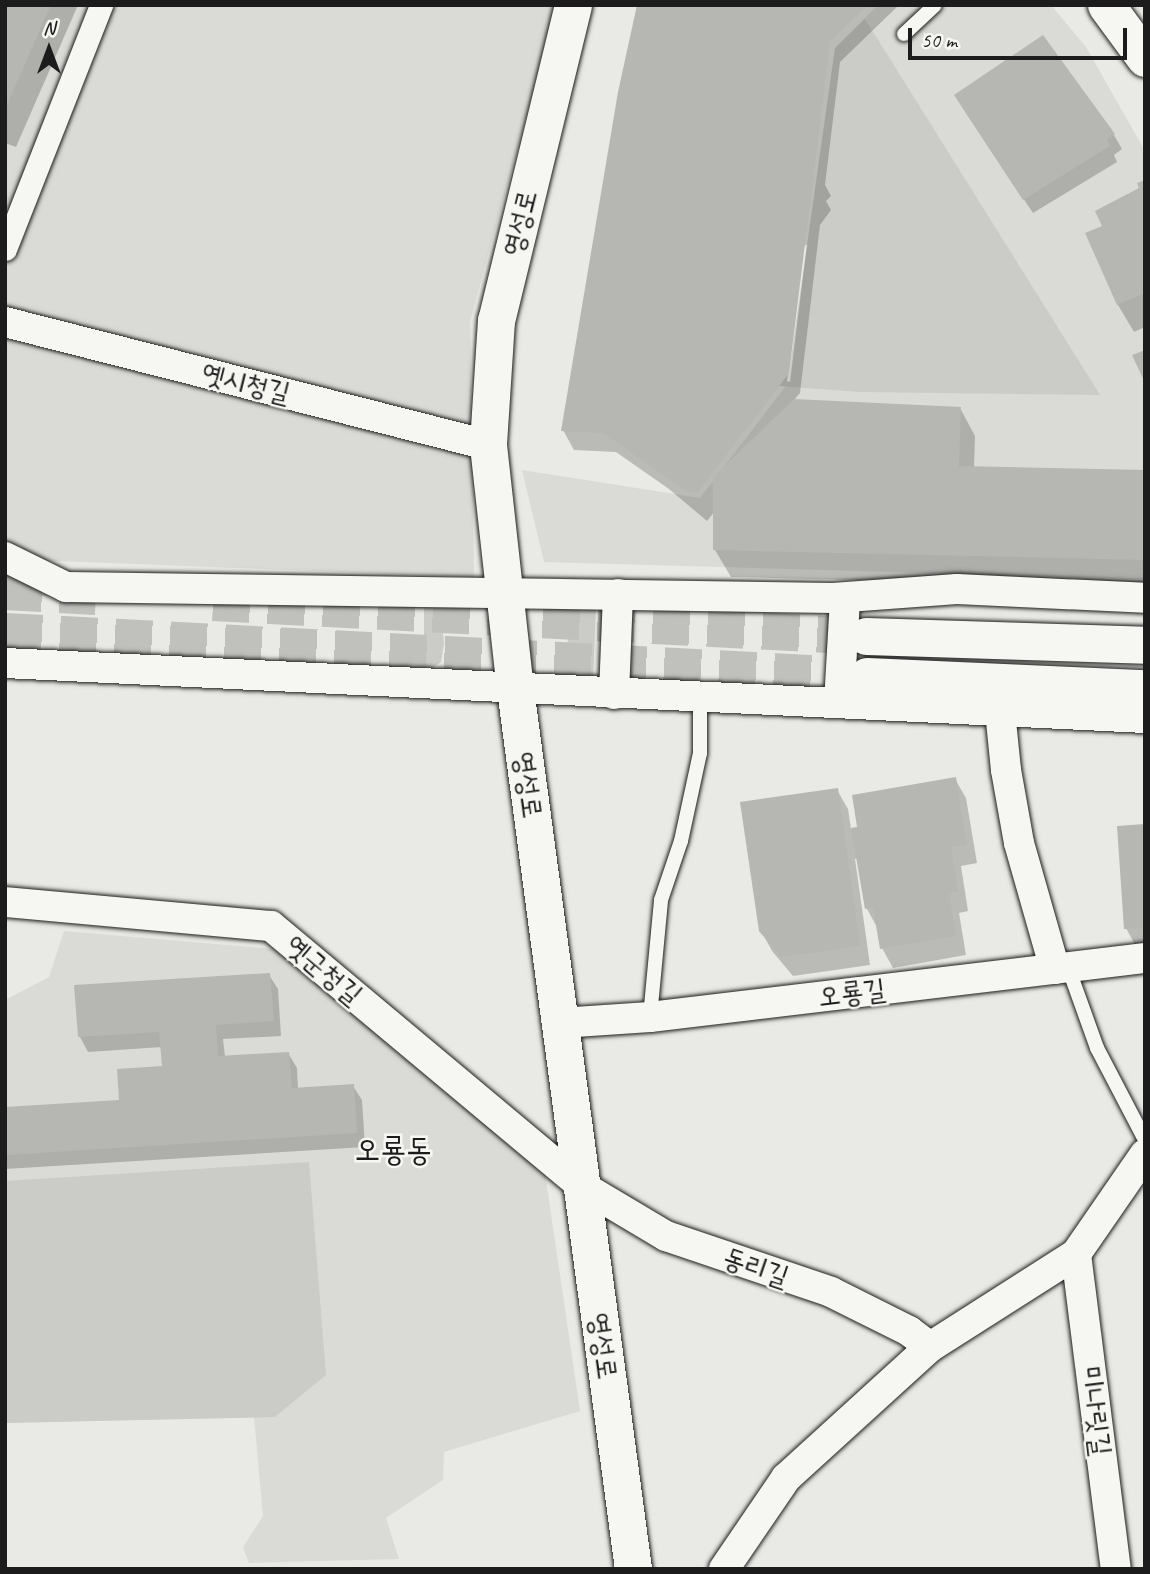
<!DOCTYPE html>
<meta charset="utf-8">
<style>
body{margin:0}
#map{position:relative;width:1150px;height:1574px;overflow:hidden;background:#e9e9e5;font-family:Caveat,"Poor Story",sans-serif}
div>[style]{position:absolute}
[style*='--x']{left:calc(var(--x)*1px);top:calc(var(--y)*1px);width:calc(var(--w)*1px);rotate:calc(var(--a)*1deg)}
.built>*{inset:0;background:#dadad6}
.green>*{inset:0;background:#cbcbc7}
.shadow>*{inset:0;background:#0003}
.building>*{inset:0;background:#b6b6b3}
.tertiary-tunnel>*{height:37px;margin-top:-18.5px;transform-origin:0;background:repeating-linear-gradient(90deg,#c0c0bd 0 37px,transparent 0 55px)}
.roads{filter:drop-shadow(0 0 2px #1c1c1c) drop-shadow(0 0 2px #1c1c1c)}
.service>*{height:14px;margin:-7px;padding:0 7px;transform-origin:7px;border-radius:7px;background:#f6f6f2}
.pedestrian>*{height:23px;margin:-11.5px;padding:0 11.5px;transform-origin:11.5px;border-radius:11.5px;background:#f6f6f2}
.minor>*{height:30px;margin:-15px;padding:0 15px;transform-origin:15px;border-radius:15px;background:#f6f6f2}
.tertiary>*{height:37px;margin:-18.5px;padding:0 18.5px;transform-origin:18.5px;border-radius:18.5px;background:#f6f6f2}
span{translate:-50% -50%;white-space:nowrap;text-align:center;line-height:1.15;-webkit-text-stroke:5px #f6f6f2;paint-order:stroke}
.street-label{font-size:28px;color:#1c1c1c}
.quarter-label{font-size:32px;color:#1c1c1c}
.frame{position:absolute;inset:0;border:7px solid #1c1c1c;pointer-events:none}
.north{position:absolute;left:14px;top:14px;width:70px;height:70px;-webkit-text-stroke:5px #f6f6f2;paint-order:stroke;rotate:0deg;font-size:19px;font-weight:700;line-height:28px;text-align:center;color:#1c1c1c}
.north::after{content:'';display:block;margin:auto;width:24px;height:32px;background:#1c1c1c;clip-path:polygon(50% 0,100% 100%,50% 72%,0 100%)}
.scale{position:absolute;left:908px;top:28px;width:219px;height:32px;box-sizing:border-box;border:4px solid #1c1c1c;border-top:0;padding-left:9px;font-size:21px;line-height:24px;white-space:nowrap;color:#1c1c1c;-webkit-text-stroke:5px #f6f6f2;paint-order:stroke}
</style>
<div id="map">
<div class="built">
<i style="clip-path:polygon(5px 5px,557px 5px,470px 321px,474px 577px,5px 559px)"></i>
<i style="clip-path:polygon(878px 5px,1051px 5px,1086px 47px,1145px 151px,1145px 579px,544px 562px,522px 470px,700px 498px,795px 374px,835px 48px)"></i>
<i style="clip-path:polygon(64px 931px,273px 949px,320px 982px,545px 1173px,580px 1411px,444px 1452px,443px 1480px,386px 1518px,399px 1559px,249px 1563px,243px 1547px,263px 1516px,254px 1417px,5px 1423px,5px 1000px,49px 977px)"></i>
</div>
<div class="green">
<i style="clip-path:polygon(865px 19px,1100px 395px,860px 392px,779px 386px,789px 372px,835px 48px)"></i>
<i style="clip-path:polygon(5px 576px,48px 596px,5px 595px)"></i>
<i style="clip-path:polygon(424px 601px,434px 609px,443px 632px,444px 644px,441px 662px,424px 674px)"></i>
<i style="clip-path:polygon(589px 603px,596px 603px,593px 681px,581px 674px,567px 645px,573px 615px)"></i>
<i style="clip-path:polygon(309px 1162px,326px 1375px,275px 1417px,5px 1423px,5px 1181px)"></i>
</div>
<div class="shadow">
<i style="clip-path:polygon(5px 5px,78px 5px,16px 147px,5px 143px)"></i>
<i style="clip-path:polygon(evenodd,638px 5px,899px 5px,840px 62px,825px 185px,831px 196px,826px 201px,831px 210px,820px 225px,800px 393px,793px 401px,960px 408px,975px 436px,974px 468px,1145px 471px,1145px 587px,731px 577px,715px 550px,715px 511px,707px 521px,669px 489px,616px 452px,574px 450px,563px 430px,638px 5px,807px 244px,790px 382px,787px 381px,803px 248px,807px 244px)"></i>
<i style="clip-path:polygon(964px 110px,1114px 135px,1122px 149px,1114px 155px,1117px 162px,1033px 213px)"></i>
<i style="clip-path:polygon(1145px 182px,1145px 327px,1134px 332px,1118px 305px,1087px 234px,1104px 227px)"></i>
<i style="clip-path:polygon(955px 779px,966px 798px,977px 863px,961px 866px,968px 911px,959px 913px,966px 955px,893px 968px,882px 948px,878px 929px,867px 909px,858px 858px,855px 859px,870px 965px,793px 976px,772px 951px,761px 931px,837px 790px,848px 809px,851px 829px,859px 828px)"></i>
<i style="clip-path:polygon(1145px 826px,1145px 955px,1141px 956px,1126px 928px)"></i>
<i style="clip-path:polygon(269px 975px,278px 989px,281px 1036px,223px 1039px,225px 1057px,288px 1053px,297px 1068px,298px 1089px,353px 1086px,362px 1100px,365px 1147px,5px 1169px,5px 1109px,121px 1101px,164px 1067px,162px 1047px,88px 1052px,80px 1037px,76px 987px)"></i>
</div>
<div class="building">
<i style="clip-path:polygon(5px 5px,51px 5px,5px 109px)"></i>
<i style="clip-path:polygon(637px 5px,868px 5px,830px 42px,789px 373px,697px 493px,688px 492px,603px 433px,561px 431px,618px 92px)"></i>
<i style="clip-path:polygon(1043px 35px,1115px 134px,1107px 140px,1110px 146px,1023px 200px,954px 95px)"></i>
<i style="clip-path:polygon(1145px 180px,1145px 293px,1117px 305px,1085px 233px,1102px 226px,1095px 211px,1139px 188px,1137px 183px)"></i>
<i style="clip-path:polygon(1145px 350px,1145px 383px,1132px 355px)"></i>
<i style="clip-path:polygon(794px 399px,961px 407px,959px 466px,1145px 470px,1145px 560px,713px 550px,713px 477px)"></i>
<i style="clip-path:polygon(956px 777px,967px 844px,951px 847px,958px 892px,949px 893px,956px 936px,880px 949px,873px 908px,865px 909px,851px 828px,857px 827px,852px 795px)"></i>
<i style="clip-path:polygon(838px 788px,860px 946px,781px 957px,759px 931px,740px 802px)"></i>
<i style="clip-path:polygon(1145px 824px,1145px 928px,1124px 929px,1117px 826px)"></i>
<i style="clip-path:polygon(270px 973px,274px 1021px,216px 1025px,218px 1056px,289px 1052px,292px 1088px,354px 1084px,357px 1133px,5px 1155px,5px 1107px,119px 1100px,117px 1069px,162px 1066px,159px 1032px,78px 1037px,74px 985px)"></i>
</div>
<div class="tertiary-tunnel">
<i style="--x:5;--y:591;--w:91;--a:3.1"></i>
<i style="--x:213;--y:602;--w:654;--a:2.98"></i>
<i style="--x:5;--y:631;--w:863;--a:2.99"></i>
</div>
<div class="roads">
<div class="service">
<i style="--x:904;--y:34;--w:42;--a:-43.1"></i>
<i style="--x:1068;--y:967;--w:86;--a:70.3"></i>
<i style="--x:1097;--y:1048;--w:104;--a:62.4"></i>
<i style="--x:650;--y:1017;--w:118;--a:-84.6"></i>
<i style="--x:661;--y:900;--w:62;--a:-71.3"></i>
<i style="--x:681;--y:841;--w:90;--a:-77.8"></i>
<i style="--x:700;--y:753;--w:56;--a:-90"></i>
</div>
<div class="pedestrian">
<i style="--x:5;--y:249;--w:262;--a:-68.5"></i>
</div>
<div class="minor">
<i style="--x:5;--y:322;--w:498;--a:14.3"></i>
<i style="--x:5;--y:557;--w:68;--a:26.2"></i>
<i style="--x:66;--y:587;--w:767;--a:0.82"></i>
<i style="--x:833;--y:598;--w:124;--a:-4.2"></i>
<i style="--x:957;--y:589;--w:188;--a:2.7"></i>
<i style="--x:5;--y:663;--w:1141;--a:2.76"></i>
<i style="--x:614;--y:694;--w:100;--a:-87.7"></i>
<i style="--x:839;--y:703;--w:105;--a:-86.7"></i>
<i style="--x:1000;--y:711;--w:59;--a:84.2"></i>
<i style="--x:1006;--y:770;--w:74;--a:79.9"></i>
<i style="--x:1019;--y:843;--w:131;--a:74.1"></i>
<i style="--x:5;--y:902;--w:267;--a:5.2"></i>
<i style="--x:271;--y:926;--w:405;--a:39.9"></i>
<i style="--x:582;--y:1186;--w:98;--a:30.8"></i>
<i style="--x:666;--y:1236;--w:174;--a:18.7"></i>
<i style="--x:831;--y:1292;--w:87;--a:26.6"></i>
<i style="--x:909;--y:1331;--w:26;--a:37"></i>
<i style="--x:560;--y:1023;--w:90;--a:-3.8"></i>
<i style="--x:650;--y:1017;--w:499;--a:-6.8"></i>
<i style="--x:1076;--y:1254;--w:318;--a:82.8"></i>
<i style="--x:724;--y:1569;--w:110;--a:-55.7"></i>
<i style="--x:786;--y:1478;--w:195;--a:-42.3"></i>
<i style="--x:930;--y:1347;--w:173;--a:-32.5"></i>
<i style="--x:1076;--y:1254;--w:121;--a:-55.4"></i>
</div>
<div class="tertiary">
<i style="--x:573;--y:5;--w:324;--a:103.7"></i>
<i style="--x:496;--y:320;--w:125;--a:93.7"></i>
<i style="--x:488;--y:445;--w:245;--a:83.7"></i>
<i style="--x:515;--y:689;--w:888;--a:82.36"></i>
<i style="--x:1106;--y:5;--w:66;--a:53.7"></i>
<i style="--x:866;--y:636;--w:279;--a:1.8"></i>
<i style="--x:867;--y:676;--w:278;--a:2.5"></i>
</div>
</div>
<div class="street-label">
<span style="left:520px;top:223px;rotate:-76deg">영성로</span>
<span style="left:246px;top:383px;rotate:14deg">옛시청길</span>
<span style="left:528px;top:785px;rotate:82deg">영성로</span>
<span style="left:324px;top:970px;rotate:40deg">옛군청길</span>
<span style="left:852px;top:993px;rotate:-7deg">오룡길</span>
<span style="left:756px;top:1267px;rotate:19deg">동리길</span>
<span style="left:603px;top:1346px;rotate:82deg">영성로</span>
<span style="left:1096px;top:1411px;rotate:83deg">미나릿길</span>
</div>
<div class="quarter-label">
<span style="left:393px;top:1150px">오룡동</span>
</div>
<div class="frame"></div>
<div class="north">N</div>
<div class="scale">50 m</div>
</div>
